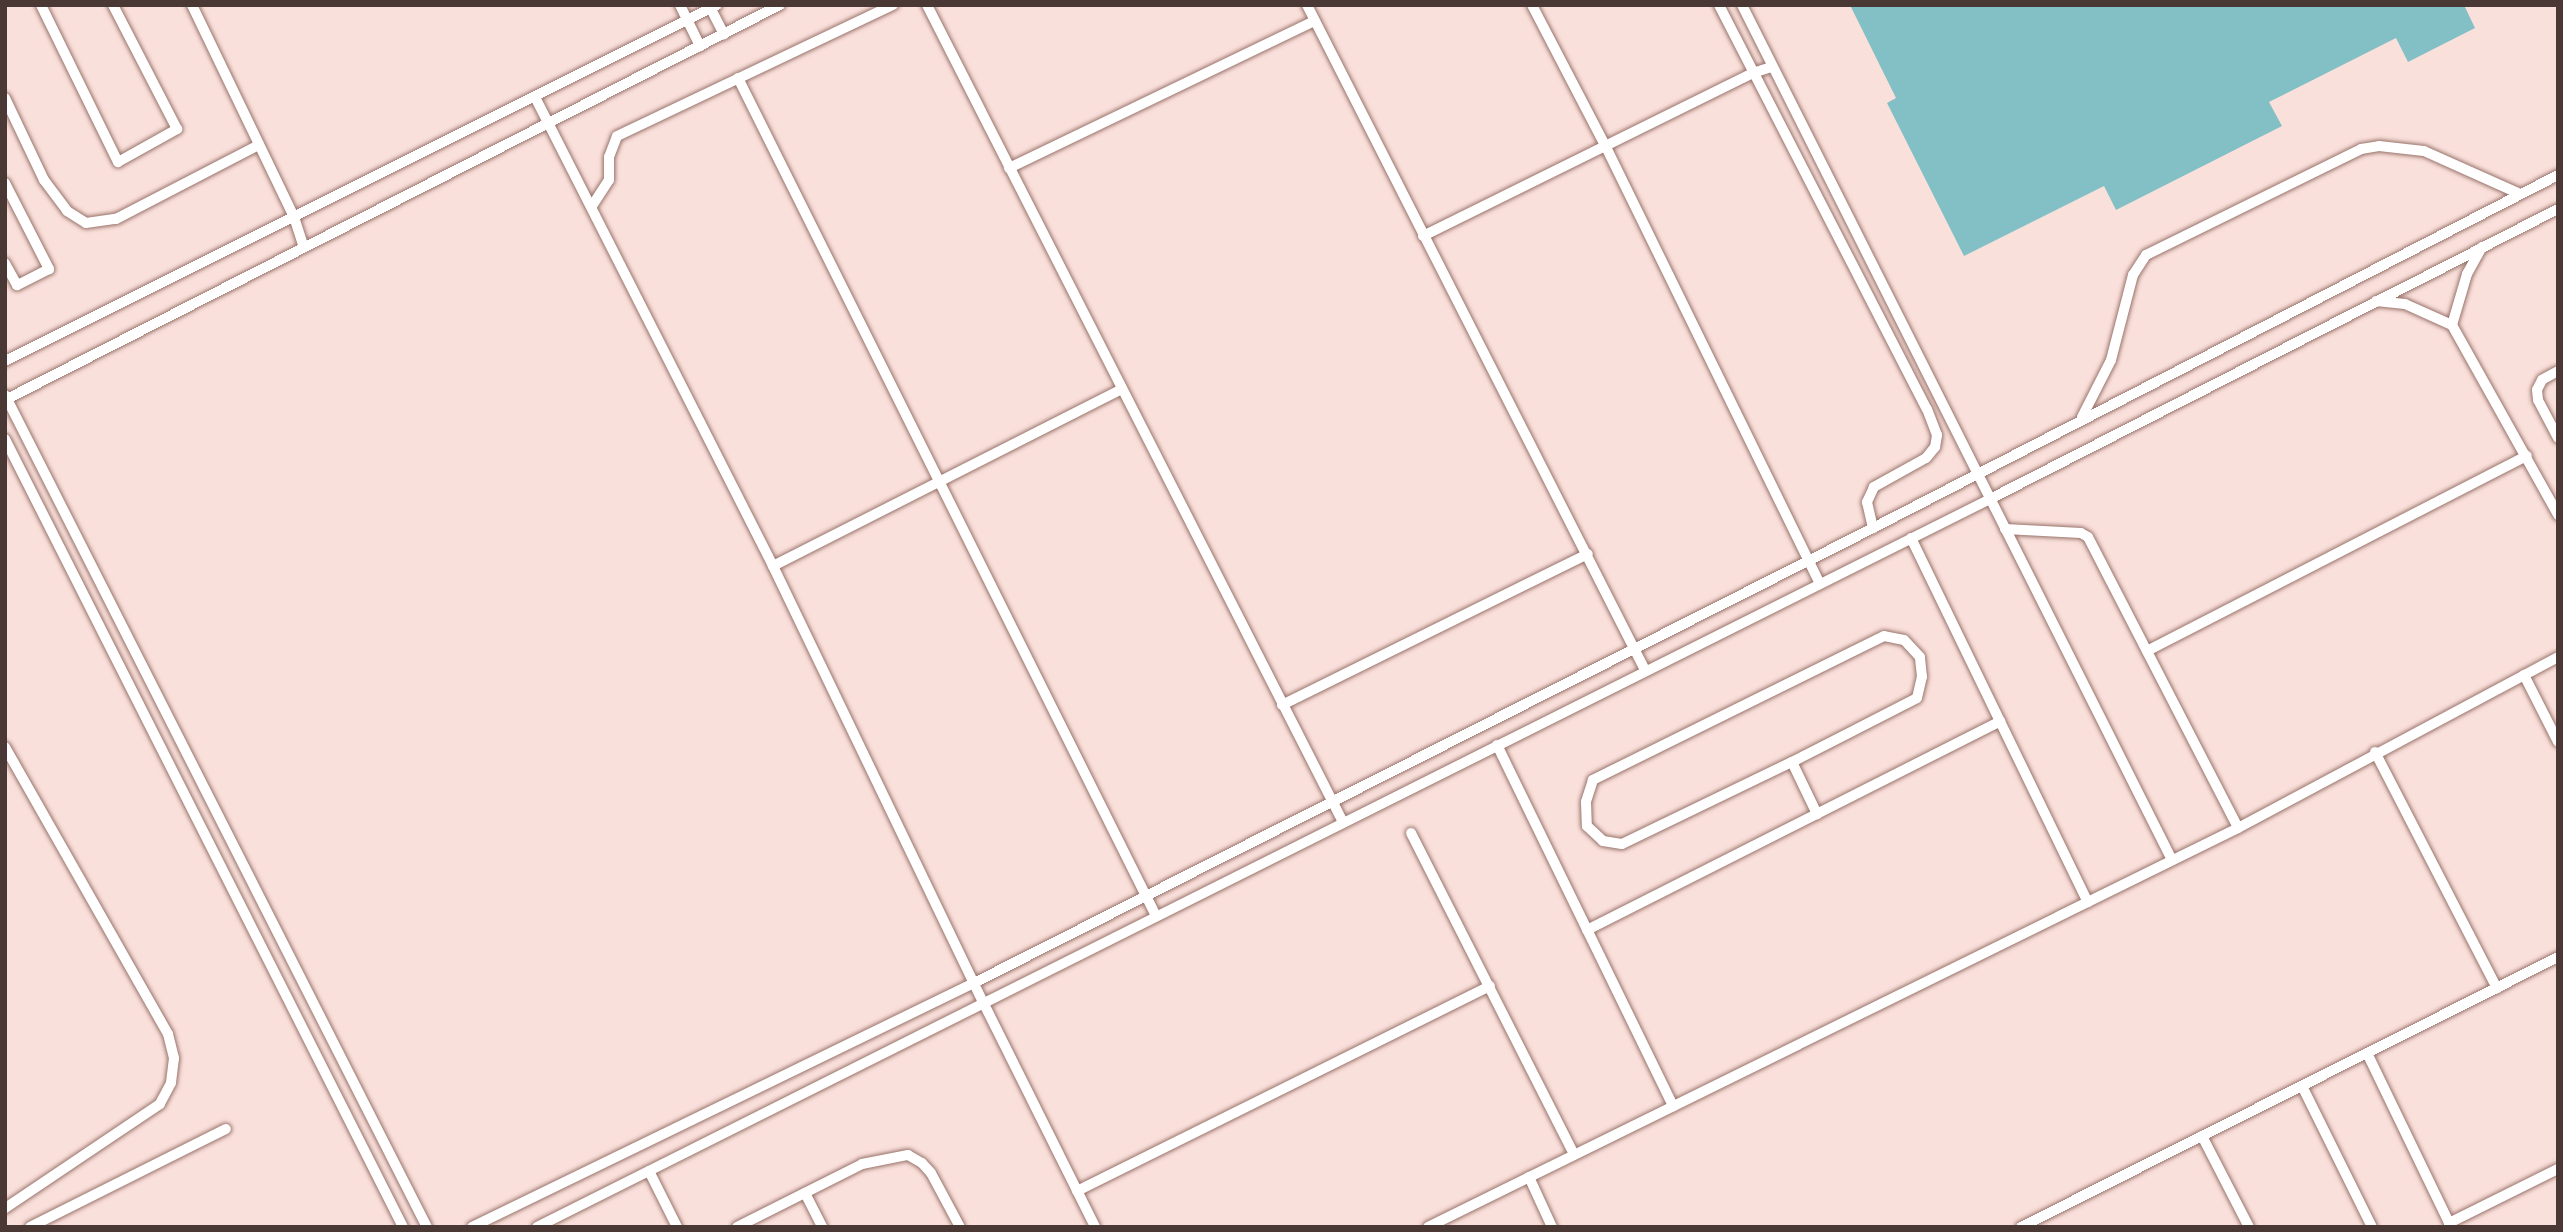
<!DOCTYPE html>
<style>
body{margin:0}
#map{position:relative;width:2563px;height:1232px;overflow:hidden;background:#fae0db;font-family:Lora,serif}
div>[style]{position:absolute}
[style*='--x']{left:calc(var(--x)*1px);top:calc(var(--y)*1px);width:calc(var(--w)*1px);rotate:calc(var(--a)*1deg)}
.building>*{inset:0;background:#82c0c5}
.roads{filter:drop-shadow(0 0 2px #99736b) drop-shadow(0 0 2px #99736b)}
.service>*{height:10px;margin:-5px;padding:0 5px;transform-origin:5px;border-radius:5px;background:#fff}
span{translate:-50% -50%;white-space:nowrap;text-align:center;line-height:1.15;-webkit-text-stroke:6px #fff;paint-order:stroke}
.frame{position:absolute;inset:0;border:7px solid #493834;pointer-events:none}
</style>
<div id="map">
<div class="building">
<i style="clip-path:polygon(1850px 5px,2464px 5px,2475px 28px,2408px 62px,2396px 38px,2269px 102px,2282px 126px,2116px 210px,2104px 186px,1964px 256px,1887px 103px,1896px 98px)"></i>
</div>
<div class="roads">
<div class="service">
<i style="--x:41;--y:5;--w:175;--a:63.9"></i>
<i style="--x:118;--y:162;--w:68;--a:-29.2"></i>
<i style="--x:177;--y:129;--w:140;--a:-117.3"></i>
<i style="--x:192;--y:5;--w:235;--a:64.3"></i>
<i style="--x:294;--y:217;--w:32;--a:72"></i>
<i style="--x:680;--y:5;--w:46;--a:64"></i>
<i style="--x:709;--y:5;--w:33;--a:63"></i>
<i style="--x:927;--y:5;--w:917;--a:63.02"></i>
<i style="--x:1307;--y:5;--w:746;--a:63.06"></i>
<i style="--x:1532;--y:5;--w:158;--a:62.5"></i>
<i style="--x:1605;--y:145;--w:487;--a:63.9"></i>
<i style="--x:1719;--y:5;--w:454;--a:62.8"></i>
<i style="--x:1927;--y:409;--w:28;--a:69"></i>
<i style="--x:1937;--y:435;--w:12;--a:99"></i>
<i style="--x:1935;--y:447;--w:14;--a:129"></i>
<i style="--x:1926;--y:458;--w:60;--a:150.9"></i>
<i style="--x:1874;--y:487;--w:17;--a:115"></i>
<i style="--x:1867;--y:502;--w:27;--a:77"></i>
<i style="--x:1742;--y:5;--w:957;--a:63.3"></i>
<i style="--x:738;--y:78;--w:936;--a:63.49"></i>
<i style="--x:535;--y:97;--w:526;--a:63.09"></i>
<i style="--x:773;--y:566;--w:486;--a:64.3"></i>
<i style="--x:984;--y:1004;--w:249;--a:63.5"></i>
<i style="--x:5;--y:98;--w:91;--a:64.6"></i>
<i style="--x:44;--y:180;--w:39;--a:53"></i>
<i style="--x:67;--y:211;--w:22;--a:32"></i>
<i style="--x:86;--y:223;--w:30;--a:-8"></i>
<i style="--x:116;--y:219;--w:161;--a:-27.4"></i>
<i style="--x:1009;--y:168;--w:339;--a:-25.7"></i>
<i style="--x:5;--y:183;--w:97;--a:62.9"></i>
<i style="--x:49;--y:269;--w:36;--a:153"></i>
<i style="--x:17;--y:285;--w:25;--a:-119"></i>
<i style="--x:592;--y:206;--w:31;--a:-57"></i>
<i style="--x:609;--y:180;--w:23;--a:-90"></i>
<i style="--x:609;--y:157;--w:22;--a:-69"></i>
<i style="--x:617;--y:136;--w:306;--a:-25.4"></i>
<i style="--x:1423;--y:236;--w:368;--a:-26.3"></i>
<i style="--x:1753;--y:73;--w:20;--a:-18"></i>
<i style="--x:2376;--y:301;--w:29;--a:6"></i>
<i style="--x:2405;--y:304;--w:51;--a:24.1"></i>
<i style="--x:2452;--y:325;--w:218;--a:60.8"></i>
<i style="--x:2452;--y:325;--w:53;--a:-73.6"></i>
<i style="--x:2467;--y:274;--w:31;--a:-61"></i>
<i style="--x:5;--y:361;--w:796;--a:-26.57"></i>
<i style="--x:2558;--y:371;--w:18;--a:151"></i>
<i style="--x:2542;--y:380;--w:11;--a:117"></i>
<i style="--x:2537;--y:390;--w:10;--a:84"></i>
<i style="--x:2538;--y:400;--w:43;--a:62.2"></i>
<i style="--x:5;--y:395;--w:933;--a:63.11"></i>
<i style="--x:5;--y:400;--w:870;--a:-27.01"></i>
<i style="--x:2082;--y:417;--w:64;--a:-63"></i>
<i style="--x:2111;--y:360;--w:88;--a:-75.5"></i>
<i style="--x:2133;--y:275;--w:24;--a:-57"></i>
<i style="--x:2146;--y:255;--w:240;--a:-26.2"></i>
<i style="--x:2361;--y:149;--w:18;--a:-9"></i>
<i style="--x:2379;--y:146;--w:45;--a:6.3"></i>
<i style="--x:2424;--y:151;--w:105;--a:24.1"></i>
<i style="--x:5;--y:439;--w:883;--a:63.2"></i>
<i style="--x:2005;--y:529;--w:76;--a:3"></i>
<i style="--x:2081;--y:533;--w:8;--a:30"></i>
<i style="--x:2088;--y:537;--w:327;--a:62.7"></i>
<i style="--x:1911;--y:538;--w:405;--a:64.1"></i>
<i style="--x:773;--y:566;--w:391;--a:-26.9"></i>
<i style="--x:2147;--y:651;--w:427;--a:-27.2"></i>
<i style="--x:2524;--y:675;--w:75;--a:63.1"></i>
<i style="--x:1282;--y:705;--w:341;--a:-26.3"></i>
<i style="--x:1497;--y:745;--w:402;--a:64"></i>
<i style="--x:5;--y:747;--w:330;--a:60.4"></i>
<i style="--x:168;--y:1034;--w:25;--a:76"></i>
<i style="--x:174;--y:1058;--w:25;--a:97"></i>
<i style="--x:171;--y:1083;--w:24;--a:118"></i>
<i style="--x:160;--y:1104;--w:187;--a:146.1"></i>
<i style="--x:2375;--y:752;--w:266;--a:62.7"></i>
<i style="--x:1792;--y:762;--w:140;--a:-27.1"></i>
<i style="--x:1917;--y:698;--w:22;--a:-77"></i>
<i style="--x:1922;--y:677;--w:20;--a:-96"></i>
<i style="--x:1920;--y:657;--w:23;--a:-133"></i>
<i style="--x:1904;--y:640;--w:20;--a:-169"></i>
<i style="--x:1884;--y:636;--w:325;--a:153.7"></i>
<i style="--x:1593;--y:780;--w:23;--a:108"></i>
<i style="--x:1586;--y:802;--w:24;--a:88"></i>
<i style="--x:1587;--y:826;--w:22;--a:43"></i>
<i style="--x:1603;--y:841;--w:19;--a:9"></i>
<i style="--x:1622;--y:844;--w:189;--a:-25.8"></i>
<i style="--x:1792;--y:762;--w:58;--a:64.3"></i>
<i style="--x:1411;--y:833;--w:360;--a:63.1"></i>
<i style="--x:1587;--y:930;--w:463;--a:-26.8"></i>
<i style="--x:2367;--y:1053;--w:193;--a:64.2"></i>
<i style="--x:2302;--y:1086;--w:157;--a:63.6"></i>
<i style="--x:2202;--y:1136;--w:102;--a:62.7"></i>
<i style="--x:649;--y:1171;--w:63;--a:63.4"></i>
<i style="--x:1529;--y:1177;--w:55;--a:65.3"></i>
<i style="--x:1077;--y:1191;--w:461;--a:-26.4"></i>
<i style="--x:805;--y:1193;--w:38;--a:63"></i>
<i style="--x:2449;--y:1223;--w:122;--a:-26.4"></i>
<i style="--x:30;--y:1227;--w:219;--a:-26.6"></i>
<i style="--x:472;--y:1227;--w:558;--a:-25.92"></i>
<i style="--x:974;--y:983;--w:1008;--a:-26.84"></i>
<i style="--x:1873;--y:528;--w:771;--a:-27.26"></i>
<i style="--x:537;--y:1227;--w:1625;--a:-26.61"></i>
<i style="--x:1990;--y:499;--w:638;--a:-27.05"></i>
<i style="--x:737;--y:1227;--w:140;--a:-26.7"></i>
<i style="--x:862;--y:1164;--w:47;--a:-11.1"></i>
<i style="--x:908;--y:1155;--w:16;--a:30"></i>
<i style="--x:922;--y:1163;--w:13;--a:48"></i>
<i style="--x:931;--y:1173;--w:61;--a:61.8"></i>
<i style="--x:1428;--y:1227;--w:903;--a:-26.22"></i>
<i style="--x:2238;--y:828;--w:363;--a:-28.1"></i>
<i style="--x:2021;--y:1227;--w:601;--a:-26.69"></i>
</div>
</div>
<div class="frame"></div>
</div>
